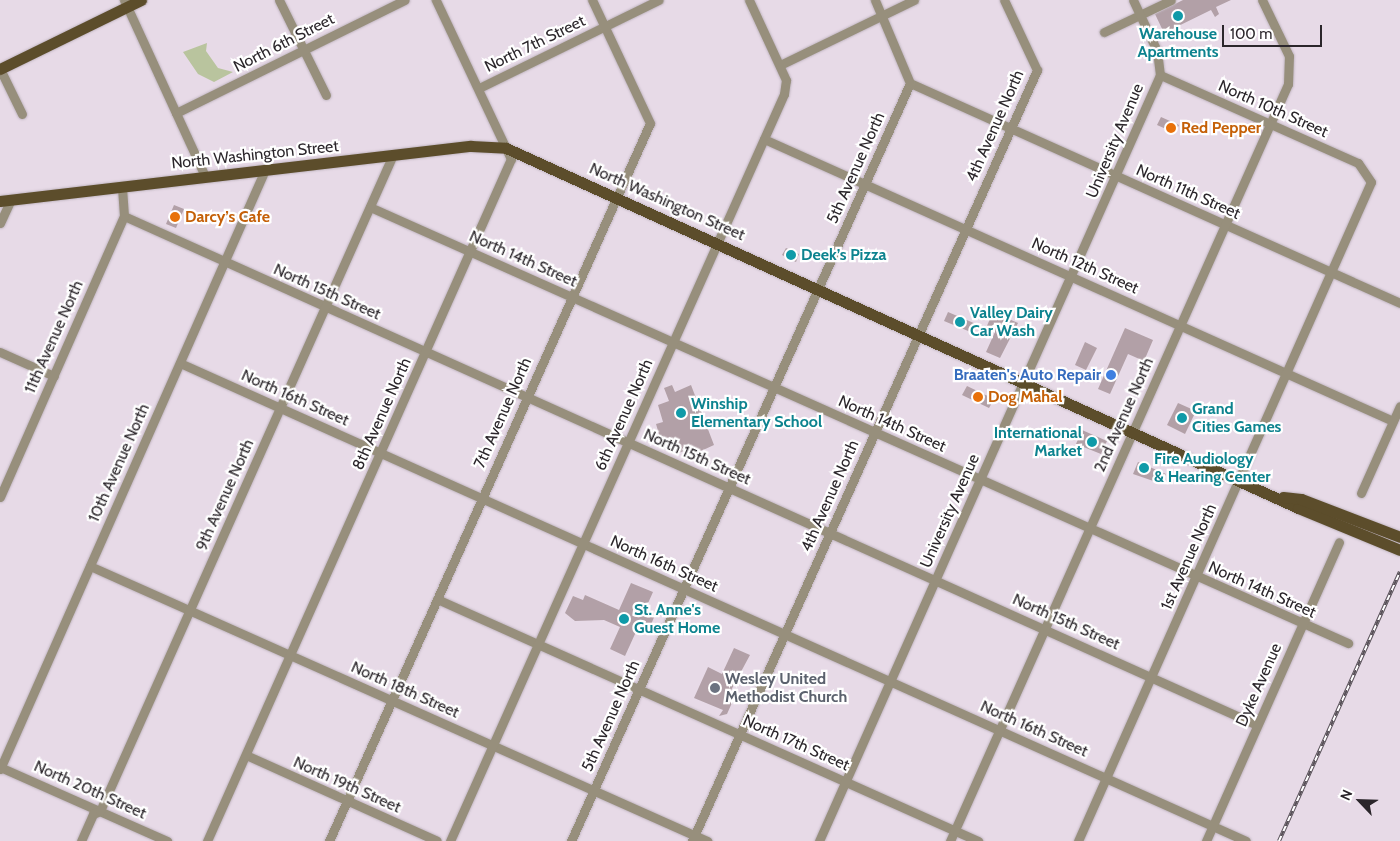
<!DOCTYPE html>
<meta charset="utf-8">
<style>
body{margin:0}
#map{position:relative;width:1400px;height:841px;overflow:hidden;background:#e7dae7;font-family:Cabin,sans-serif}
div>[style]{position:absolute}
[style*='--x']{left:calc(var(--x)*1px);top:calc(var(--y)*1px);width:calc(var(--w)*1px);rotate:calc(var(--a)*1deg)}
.green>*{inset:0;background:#b9c49e}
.building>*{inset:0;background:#b2a0a7}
.roads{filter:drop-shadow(0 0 1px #c1b6c1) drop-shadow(0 0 1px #c1b6c1)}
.minor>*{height:9px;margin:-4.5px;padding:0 4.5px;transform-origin:4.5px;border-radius:4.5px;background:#978f7c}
.major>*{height:11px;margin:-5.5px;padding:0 5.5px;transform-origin:5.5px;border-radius:5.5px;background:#5c4d2b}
.rail>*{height:4px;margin-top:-2px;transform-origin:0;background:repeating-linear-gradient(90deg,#fff 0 5.5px,#585158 0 11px);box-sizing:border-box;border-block:1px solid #585158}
.dots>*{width:14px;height:14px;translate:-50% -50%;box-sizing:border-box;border:2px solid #fff;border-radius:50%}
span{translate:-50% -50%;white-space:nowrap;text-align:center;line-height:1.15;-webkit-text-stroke:4.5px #fff;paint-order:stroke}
.culture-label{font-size:16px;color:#0d838f;font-weight:700}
.left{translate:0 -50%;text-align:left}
.right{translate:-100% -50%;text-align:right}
.street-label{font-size:16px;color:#2b262b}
.food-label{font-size:16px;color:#c56008;font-weight:700}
.shop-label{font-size:16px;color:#366cbe;font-weight:700}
.worship-label{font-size:16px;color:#5b616d;font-weight:700}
.north{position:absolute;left:1335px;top:776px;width:50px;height:50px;-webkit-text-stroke:4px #fff;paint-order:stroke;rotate:294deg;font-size:14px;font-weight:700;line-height:20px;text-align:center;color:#2b262b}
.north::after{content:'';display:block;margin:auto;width:18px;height:22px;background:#2b262b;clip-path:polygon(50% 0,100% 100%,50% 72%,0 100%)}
.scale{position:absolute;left:1222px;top:25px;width:100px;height:22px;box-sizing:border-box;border:2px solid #2b262b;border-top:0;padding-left:6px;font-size:15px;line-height:18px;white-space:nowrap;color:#2b262b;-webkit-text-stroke:4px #fff;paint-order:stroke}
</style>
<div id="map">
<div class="green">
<i style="clip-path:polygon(207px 43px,206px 51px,218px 68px,233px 72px,214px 82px,198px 74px,183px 52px)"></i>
</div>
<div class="building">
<i style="clip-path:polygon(1183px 0,1231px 0,1216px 7px,1219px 14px,1215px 17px,1211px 10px,1164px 33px,1155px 14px)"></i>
<i style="clip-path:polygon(1161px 117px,1179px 125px,1175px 133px,1157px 125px)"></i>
<i style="clip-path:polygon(174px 205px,184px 209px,176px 228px,166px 224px)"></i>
<i style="clip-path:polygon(786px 248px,799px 254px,796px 262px,782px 255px)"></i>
<i style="clip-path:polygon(948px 312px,976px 324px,973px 333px,944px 321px)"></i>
<i style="clip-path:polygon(993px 312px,1018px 323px,1000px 358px,986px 352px,995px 332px,986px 328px)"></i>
<i style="clip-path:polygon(1125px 328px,1153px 340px,1144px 361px,1128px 354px,1110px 394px,1098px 389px)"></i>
<i style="clip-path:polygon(1085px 342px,1097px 348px,1086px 370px,1075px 365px)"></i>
<i style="clip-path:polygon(672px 385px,675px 392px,691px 385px,714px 445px,690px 456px,684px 451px,676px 454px,670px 437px,661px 441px,656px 424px,663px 422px,658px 405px,669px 401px,664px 388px)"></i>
<i style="clip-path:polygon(967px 386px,994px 399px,989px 408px,962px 395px)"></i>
<i style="clip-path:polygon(1178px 403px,1196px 411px,1185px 434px,1167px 425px)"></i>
<i style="clip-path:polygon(1082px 430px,1107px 441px,1101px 454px,1076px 444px)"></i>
<i style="clip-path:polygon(1138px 462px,1166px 474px,1162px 484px,1133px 474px)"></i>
<i style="clip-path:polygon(631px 583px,653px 592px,645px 610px,655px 615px,650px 627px,640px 623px,625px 656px,610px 649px,620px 627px,604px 620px,575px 621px,565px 613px,573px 596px,583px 600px,585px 595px,619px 610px)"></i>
<i style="clip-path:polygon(734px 648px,750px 655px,729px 694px,735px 696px,727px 714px,719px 716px,723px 710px,694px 698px,708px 667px,722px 674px)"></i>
</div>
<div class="roads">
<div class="minor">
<i style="--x:124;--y:0;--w:194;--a:65.3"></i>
<i style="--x:279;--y:0;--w:106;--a:63.7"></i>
<i style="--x:1104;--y:32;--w:74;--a:-25.5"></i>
<i style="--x:780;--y:65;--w:149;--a:-25.9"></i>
<i style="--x:0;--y:69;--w:50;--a:63.9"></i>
<i style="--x:910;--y:83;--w:537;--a:24.18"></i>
<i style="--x:479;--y:88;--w:200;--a:-26.1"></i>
<i style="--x:176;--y:113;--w:255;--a:-26.3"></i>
<i style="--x:764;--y:139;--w:689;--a:24.15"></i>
<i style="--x:370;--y:207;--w:1071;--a:24.03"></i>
<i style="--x:124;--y:216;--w:1242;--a:24.19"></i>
<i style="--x:0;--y:223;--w:26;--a:-65"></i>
<i style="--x:0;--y:352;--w:59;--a:24"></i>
<i style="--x:180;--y:363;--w:1168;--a:24.15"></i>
<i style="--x:1361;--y:493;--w:95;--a:-65.9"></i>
<i style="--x:0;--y:497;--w:307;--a:-66.2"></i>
<i style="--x:124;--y:216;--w:29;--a:-94"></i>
<i style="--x:90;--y:566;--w:676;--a:24.02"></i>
<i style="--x:437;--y:599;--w:593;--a:24.1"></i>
<i style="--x:246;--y:755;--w:209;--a:24.2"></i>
<i style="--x:0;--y:767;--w:183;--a:23.9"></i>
<i style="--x:0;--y:769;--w:655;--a:-66.14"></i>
<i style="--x:81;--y:841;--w:30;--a:-66"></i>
<i style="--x:93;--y:814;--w:8;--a:-23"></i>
<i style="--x:100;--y:811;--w:716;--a:-65.94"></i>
<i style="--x:207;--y:841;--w:747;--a:-65.98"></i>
<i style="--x:511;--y:159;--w:176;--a:-115.3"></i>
<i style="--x:329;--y:841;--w:786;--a:-65.91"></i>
<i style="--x:650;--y:123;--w:136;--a:-115.2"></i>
<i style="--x:450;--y:841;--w:818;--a:-65.91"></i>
<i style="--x:784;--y:94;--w:14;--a:-82"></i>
<i style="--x:786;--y:80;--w:88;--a:-114.8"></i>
<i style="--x:571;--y:841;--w:830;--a:-65.9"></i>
<i style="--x:910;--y:83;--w:90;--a:-112.9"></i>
<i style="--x:692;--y:841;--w:845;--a:-65.89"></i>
<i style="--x:1037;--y:70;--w:77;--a:-115.2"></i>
<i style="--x:819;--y:841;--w:838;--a:-66"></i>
<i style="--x:1160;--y:75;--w:24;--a:-97"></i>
<i style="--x:1157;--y:51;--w:56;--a:-115.2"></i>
<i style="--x:950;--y:841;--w:829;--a:-65.94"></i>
<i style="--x:1288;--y:84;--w:28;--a:-88"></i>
<i style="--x:1289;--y:56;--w:62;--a:-115.7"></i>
<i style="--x:1078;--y:841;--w:721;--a:-66.03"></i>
<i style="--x:1371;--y:182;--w:23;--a:-124"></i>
<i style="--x:1358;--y:163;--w:217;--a:-156"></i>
<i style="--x:1206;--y:841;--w:327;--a:-66"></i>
</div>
<div class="major">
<i style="--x:0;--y:69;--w:157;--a:-26.1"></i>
<i style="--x:0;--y:201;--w:474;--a:-6.7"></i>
<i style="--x:471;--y:146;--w:35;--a:3"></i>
<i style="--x:506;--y:148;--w:870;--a:24.44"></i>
<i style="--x:1298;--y:508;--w:110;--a:22.4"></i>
<i style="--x:1283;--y:497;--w:18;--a:6"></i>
<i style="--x:1301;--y:499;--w:106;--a:21"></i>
</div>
</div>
<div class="rail">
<i style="--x:1279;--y:841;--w:295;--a:-65.8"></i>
</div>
<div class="dots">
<i style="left:1178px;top:16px;background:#0f9aa8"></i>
<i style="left:1171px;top:128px;background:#e8710a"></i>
<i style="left:175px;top:217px;background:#e8710a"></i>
<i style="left:791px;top:255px;background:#0f9aa8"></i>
<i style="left:960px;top:322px;background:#0f9aa8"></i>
<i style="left:1111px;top:375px;background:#3f7fe0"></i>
<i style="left:978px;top:397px;background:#e8710a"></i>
<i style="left:681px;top:413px;background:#0f9aa8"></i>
<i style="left:1182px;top:418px;background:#0f9aa8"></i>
<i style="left:1092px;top:442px;background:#0f9aa8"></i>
<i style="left:1144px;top:468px;background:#0f9aa8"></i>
<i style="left:624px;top:619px;background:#0f9aa8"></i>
<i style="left:715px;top:688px;background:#6b7280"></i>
</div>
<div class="culture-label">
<span style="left:1178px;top:43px">Warehouse<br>Apartments</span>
<span class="left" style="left:801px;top:255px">Deek’s Pizza</span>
<span class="left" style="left:970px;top:322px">Valley Dairy<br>Car Wash</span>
<span class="left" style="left:691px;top:413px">Winship<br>Elementary School</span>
<span class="left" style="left:1192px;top:418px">Grand<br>Cities Games</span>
<span class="right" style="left:1082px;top:442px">International<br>Market</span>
<span class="left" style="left:1154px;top:468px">Fire Audiology<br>&amp; Hearing Center</span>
<span class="left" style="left:634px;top:619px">St. Anne's<br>Guest Home</span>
</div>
<div class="street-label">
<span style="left:284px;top:43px;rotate:-27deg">North 6th Street</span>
<span style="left:535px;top:44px;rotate:-26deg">North 7th Street</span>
<span style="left:1273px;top:109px;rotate:24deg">North 10th Street</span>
<span style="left:995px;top:126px;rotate:-66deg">4th Avenue North</span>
<span style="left:1115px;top:141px;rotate:-67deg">University Avenue</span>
<span style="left:255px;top:155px;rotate:-6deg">North Washington Street</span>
<span style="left:856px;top:168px;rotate:-66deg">5th Avenue North</span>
<span style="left:1188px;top:192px;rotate:24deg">North 11th Street</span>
<span style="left:667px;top:202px;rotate:24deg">North Washington Street</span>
<span style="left:523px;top:259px;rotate:24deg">North 14th Street</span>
<span style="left:1085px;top:266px;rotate:24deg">North 12th Street</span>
<span style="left:327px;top:292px;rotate:24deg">North 15th Street</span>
<span style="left:54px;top:337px;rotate:-66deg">11th Avenue North</span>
<span style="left:295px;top:398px;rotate:24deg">North 16th Street</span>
<span style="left:503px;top:413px;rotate:-66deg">7th Avenue North</span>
<span style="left:382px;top:414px;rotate:-66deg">8th Avenue North</span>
<span style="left:624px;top:415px;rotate:-66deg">6th Avenue North</span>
<span style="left:1124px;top:415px;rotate:-66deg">2nd Avenue North</span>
<span style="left:892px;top:424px;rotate:24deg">North 14th Street</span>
<span style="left:697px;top:457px;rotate:24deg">North 15th Street</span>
<span style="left:119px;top:463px;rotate:-66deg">10th Avenue North</span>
<span style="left:225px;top:495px;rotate:-66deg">9th Avenue North</span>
<span style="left:830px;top:496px;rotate:-66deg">4th Avenue North</span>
<span style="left:950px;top:511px;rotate:-66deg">University Avenue</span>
<span style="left:1189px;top:557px;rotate:-66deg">1st Avenue North</span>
<span style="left:664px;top:564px;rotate:24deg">North 16th Street</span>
<span style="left:1262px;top:590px;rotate:24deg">North 14th Street</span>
<span style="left:1066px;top:622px;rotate:24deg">North 15th Street</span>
<span style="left:1259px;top:685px;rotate:-66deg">Dyke Avenue</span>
<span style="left:405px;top:690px;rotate:24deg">North 18th Street</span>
<span style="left:611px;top:716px;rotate:-66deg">5th Avenue North</span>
<span style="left:1034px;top:729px;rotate:24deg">North 16th Street</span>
<span style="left:796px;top:743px;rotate:24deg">North 17th Street</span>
<span style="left:347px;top:785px;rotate:24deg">North 19th Street</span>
<span style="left:90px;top:790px;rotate:24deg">North 20th Street</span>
</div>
<div class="food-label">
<span class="left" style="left:1181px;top:128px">Red Pepper</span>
<span class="left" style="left:185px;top:217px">Darcy’s Cafe</span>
<span class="left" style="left:988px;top:397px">Dog Mahal</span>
</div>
<div class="shop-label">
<span class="right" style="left:1101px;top:375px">Braaten's Auto Repair</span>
</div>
<div class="worship-label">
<span class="left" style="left:725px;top:688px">Wesley United<br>Methodist Church</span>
</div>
<div class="north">N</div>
<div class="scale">100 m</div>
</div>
